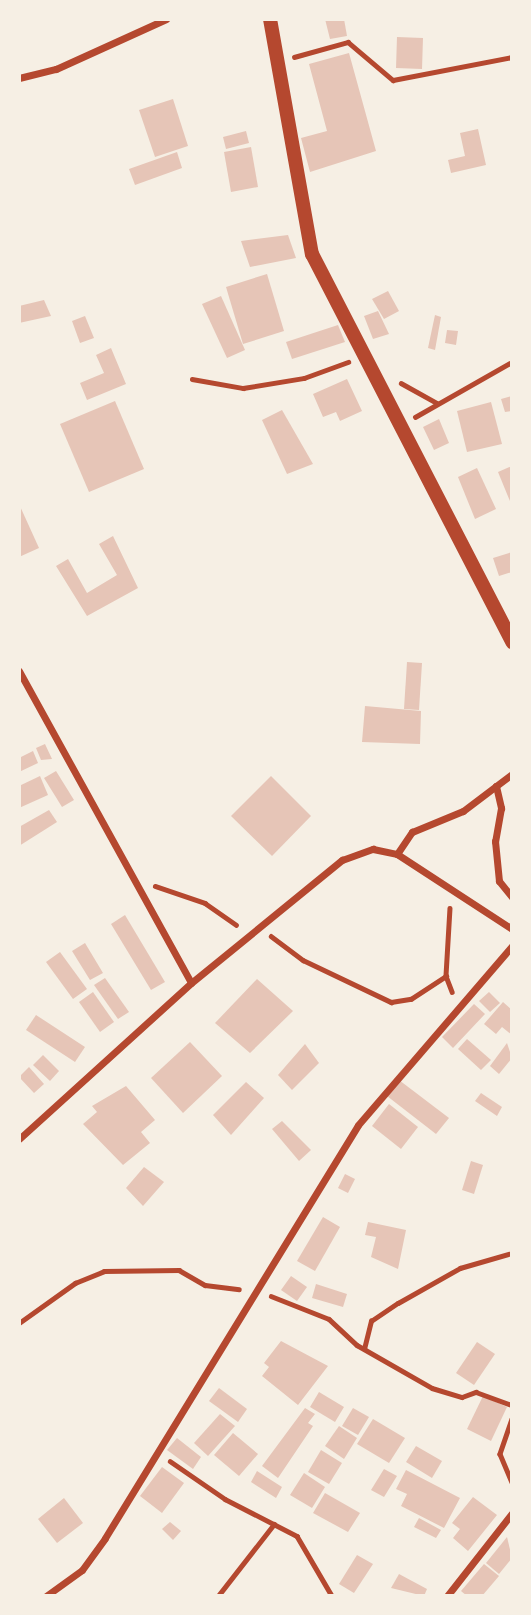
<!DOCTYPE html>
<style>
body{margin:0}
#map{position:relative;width:531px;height:1615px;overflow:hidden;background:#f6efe4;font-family:"Sofia Sans Condensed",sans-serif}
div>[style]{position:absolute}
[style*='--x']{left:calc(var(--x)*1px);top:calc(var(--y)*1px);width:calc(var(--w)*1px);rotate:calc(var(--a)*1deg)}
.building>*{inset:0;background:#e6c5b7}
.path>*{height:4.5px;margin:-2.25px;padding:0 2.25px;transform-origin:2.25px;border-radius:2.25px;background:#b5482f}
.minor>*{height:7px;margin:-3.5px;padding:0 3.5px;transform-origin:3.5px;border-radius:3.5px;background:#b5482f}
.secondary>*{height:14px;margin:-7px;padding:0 7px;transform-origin:7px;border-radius:7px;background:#b5482f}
span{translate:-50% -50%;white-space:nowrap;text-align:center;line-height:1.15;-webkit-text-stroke:7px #f6efe4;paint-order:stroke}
.frame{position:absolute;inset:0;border:21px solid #f6efe4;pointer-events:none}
</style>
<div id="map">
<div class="building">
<i style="clip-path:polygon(325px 19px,344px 19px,347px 36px,330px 39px)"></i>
<i style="clip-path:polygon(397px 37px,423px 38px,422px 69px,396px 68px)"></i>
<i style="clip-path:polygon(349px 53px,376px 151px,310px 172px,301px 138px,327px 131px,309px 64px)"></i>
<i style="clip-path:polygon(173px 99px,188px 146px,155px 157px,139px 110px)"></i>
<i style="clip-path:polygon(478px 129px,486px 165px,451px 173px,448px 160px,465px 156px,460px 133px)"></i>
<i style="clip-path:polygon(246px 131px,249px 143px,226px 149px,223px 137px)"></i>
<i style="clip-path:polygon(251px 147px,258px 187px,231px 192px,224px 152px)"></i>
<i style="clip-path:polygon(177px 152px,182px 168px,135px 185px,129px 169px)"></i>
<i style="clip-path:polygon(288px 235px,296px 258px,250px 267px,241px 241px)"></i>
<i style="clip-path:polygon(267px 274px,284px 331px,243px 344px,226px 287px)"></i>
<i style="clip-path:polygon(388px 291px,399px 311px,384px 319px,372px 299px)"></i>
<i style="clip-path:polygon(221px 296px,245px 350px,227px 358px,202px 304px)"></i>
<i style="clip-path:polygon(44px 300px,51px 316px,19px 323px,19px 306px)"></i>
<i style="clip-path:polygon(378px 311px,389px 334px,373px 339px,364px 316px)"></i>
<i style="clip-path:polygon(435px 315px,441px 317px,435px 350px,428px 348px)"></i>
<i style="clip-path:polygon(85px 316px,94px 338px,80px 343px,72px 321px)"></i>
<i style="clip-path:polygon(338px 325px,345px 342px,292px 359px,286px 342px)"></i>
<i style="clip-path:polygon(447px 330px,458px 331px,456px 345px,445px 343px)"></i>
<i style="clip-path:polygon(111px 348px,126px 384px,87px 400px,80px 383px,104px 373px,96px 355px)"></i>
<i style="clip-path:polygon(347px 379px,362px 411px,340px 421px,336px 412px,323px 417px,313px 394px)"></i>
<i style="clip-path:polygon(512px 396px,512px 411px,505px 412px,501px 399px)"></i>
<i style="clip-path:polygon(115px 401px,144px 469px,89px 492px,60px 424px)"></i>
<i style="clip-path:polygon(491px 402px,502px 444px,467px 452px,457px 411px)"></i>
<i style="clip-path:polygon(282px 410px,313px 464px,287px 474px,262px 420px)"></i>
<i style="clip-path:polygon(439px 419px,449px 443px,434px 450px,423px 427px)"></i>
<i style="clip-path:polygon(512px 466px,512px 506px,498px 472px)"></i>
<i style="clip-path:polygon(477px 468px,496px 509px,475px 519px,458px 477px)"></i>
<i style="clip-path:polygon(19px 504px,39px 548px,19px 557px)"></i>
<i style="clip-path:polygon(113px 536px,138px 588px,87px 616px,56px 566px,68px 559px,87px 593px,117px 575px,99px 544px)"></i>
<i style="clip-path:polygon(512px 552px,512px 572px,499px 576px,493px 558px)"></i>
<i style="clip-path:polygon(407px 662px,422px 663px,419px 710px,404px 709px)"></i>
<i style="clip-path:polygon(365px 706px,421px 711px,420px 744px,362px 742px)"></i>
<i style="clip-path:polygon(45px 744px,52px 759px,41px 760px,36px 748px)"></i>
<i style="clip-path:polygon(33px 751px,38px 763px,19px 772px,19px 758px)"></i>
<i style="clip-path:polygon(56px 771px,74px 800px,62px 807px,44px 778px)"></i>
<i style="clip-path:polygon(40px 776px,48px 795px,19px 808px,19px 786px)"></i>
<i style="clip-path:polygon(271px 776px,311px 816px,272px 856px,231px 816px)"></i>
<i style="clip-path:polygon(49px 810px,57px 822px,19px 846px,19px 827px)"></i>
<i style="clip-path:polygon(125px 915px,165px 982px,151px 990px,111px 924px)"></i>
<i style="clip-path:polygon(85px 943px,103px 973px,90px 980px,72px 951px)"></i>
<i style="clip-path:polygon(60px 952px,87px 989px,73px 999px,46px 962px)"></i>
<i style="clip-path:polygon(105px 978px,129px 1012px,118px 1019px,94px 985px)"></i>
<i style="clip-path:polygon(257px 979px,293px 1011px,250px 1053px,215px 1023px)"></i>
<i style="clip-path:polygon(93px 992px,114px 1022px,100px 1032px,79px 1002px)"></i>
<i style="clip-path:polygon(489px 992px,500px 1003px,490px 1012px,479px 1001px)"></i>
<i style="clip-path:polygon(503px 1002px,512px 1010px,512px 1035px,502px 1027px,496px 1034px,484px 1024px)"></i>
<i style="clip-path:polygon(474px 1004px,485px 1014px,453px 1048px,442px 1037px)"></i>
<i style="clip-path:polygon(36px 1015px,85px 1047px,75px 1062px,26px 1030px)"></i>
<i style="clip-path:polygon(467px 1039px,491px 1060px,481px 1070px,458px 1049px)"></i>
<i style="clip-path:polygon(190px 1042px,222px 1076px,183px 1113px,151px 1078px)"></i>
<i style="clip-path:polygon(507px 1043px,512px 1058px,499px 1074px,490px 1066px)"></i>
<i style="clip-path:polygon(305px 1044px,319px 1063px,292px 1090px,278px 1075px)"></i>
<i style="clip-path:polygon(43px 1055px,59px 1071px,50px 1081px,33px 1065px)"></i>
<i style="clip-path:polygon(29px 1067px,44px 1084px,34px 1093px,19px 1077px)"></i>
<i style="clip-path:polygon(399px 1080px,449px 1118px,436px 1134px,387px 1096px)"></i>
<i style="clip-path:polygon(246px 1082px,264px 1098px,231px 1135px,213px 1115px)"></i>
<i style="clip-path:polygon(126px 1086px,155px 1120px,141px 1132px,150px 1143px,123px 1165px,83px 1124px,97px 1112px,92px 1106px)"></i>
<i style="clip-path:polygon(481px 1093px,502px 1107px,497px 1116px,475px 1101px)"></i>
<i style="clip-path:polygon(389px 1104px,418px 1127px,401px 1149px,372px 1126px)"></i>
<i style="clip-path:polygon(282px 1121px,311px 1150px,299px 1161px,272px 1129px)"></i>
<i style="clip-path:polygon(471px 1161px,483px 1165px,474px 1194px,462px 1190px)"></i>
<i style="clip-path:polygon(144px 1167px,164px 1182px,143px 1206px,126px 1188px)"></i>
<i style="clip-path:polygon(345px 1174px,355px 1179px,348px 1193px,338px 1188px)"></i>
<i style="clip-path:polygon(323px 1217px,340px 1227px,315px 1271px,297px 1261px)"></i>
<i style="clip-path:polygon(368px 1222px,406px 1230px,398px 1269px,371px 1257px,376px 1237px,365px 1235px)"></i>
<i style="clip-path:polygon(291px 1276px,307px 1287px,297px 1301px,281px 1290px)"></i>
<i style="clip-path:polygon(316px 1284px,347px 1294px,343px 1307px,312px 1298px)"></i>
<i style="clip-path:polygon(281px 1341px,328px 1366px,298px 1405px,262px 1376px,269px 1367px,264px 1363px)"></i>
<i style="clip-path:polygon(477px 1342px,495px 1354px,474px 1385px,456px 1373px)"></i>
<i style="clip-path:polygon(219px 1388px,247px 1409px,238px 1422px,209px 1401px)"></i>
<i style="clip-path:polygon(319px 1392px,344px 1407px,335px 1422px,310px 1407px)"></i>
<i style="clip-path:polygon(483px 1396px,507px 1407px,491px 1441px,467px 1429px)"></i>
<i style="clip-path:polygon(305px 1408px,315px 1414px,308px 1423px,313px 1426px,278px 1478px,262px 1466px)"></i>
<i style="clip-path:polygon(353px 1408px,369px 1417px,358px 1435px,342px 1426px)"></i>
<i style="clip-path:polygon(220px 1414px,235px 1426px,208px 1456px,194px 1443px)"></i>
<i style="clip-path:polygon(373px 1419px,405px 1438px,389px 1463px,357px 1444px)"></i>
<i style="clip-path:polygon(339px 1426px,357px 1438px,344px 1459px,325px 1446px)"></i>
<i style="clip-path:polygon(233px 1433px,258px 1454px,239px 1476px,214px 1455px)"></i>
<i style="clip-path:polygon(177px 1438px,201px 1457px,193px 1469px,167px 1450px)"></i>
<i style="clip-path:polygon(416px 1446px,442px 1461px,432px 1478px,406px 1462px)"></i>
<i style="clip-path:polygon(321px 1450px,342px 1463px,329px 1484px,308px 1472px)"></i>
<i style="clip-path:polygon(162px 1467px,184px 1483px,162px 1513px,140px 1496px)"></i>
<i style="clip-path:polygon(384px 1469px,397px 1476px,384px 1497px,371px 1490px)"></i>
<i style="clip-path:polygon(406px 1470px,460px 1498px,444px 1528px,401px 1506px,407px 1494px,396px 1489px)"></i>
<i style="clip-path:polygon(257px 1471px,282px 1487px,276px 1498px,251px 1482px)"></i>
<i style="clip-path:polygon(304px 1473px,325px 1487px,312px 1508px,290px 1495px)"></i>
<i style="clip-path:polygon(325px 1493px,360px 1513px,348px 1532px,313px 1513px)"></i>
<i style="clip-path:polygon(473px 1497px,497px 1515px,468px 1551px,453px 1538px,460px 1529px,452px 1523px)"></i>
<i style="clip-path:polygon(64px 1498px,83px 1523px,57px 1543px,38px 1519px)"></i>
<i style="clip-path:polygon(419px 1518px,441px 1530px,436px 1538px,414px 1527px)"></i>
<i style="clip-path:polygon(170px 1522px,181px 1531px,173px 1540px,162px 1529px)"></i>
<i style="clip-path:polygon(507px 1537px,512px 1558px,499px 1574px,486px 1563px)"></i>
<i style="clip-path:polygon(357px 1555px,373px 1564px,354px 1593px,339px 1584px)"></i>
<i style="clip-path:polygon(484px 1564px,499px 1576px,482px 1596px,467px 1596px,461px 1591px)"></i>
<i style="clip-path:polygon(399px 1574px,427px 1589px,424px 1596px,391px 1588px)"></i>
</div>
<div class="path">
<i style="--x:294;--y:57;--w:56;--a:-15.5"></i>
<i style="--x:348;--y:42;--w:59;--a:40.2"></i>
<i style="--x:393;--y:80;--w:121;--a:-10.9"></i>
<i style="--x:192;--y:379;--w:52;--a:10"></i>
<i style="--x:243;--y:388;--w:62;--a:-9.3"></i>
<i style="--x:304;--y:378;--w:47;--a:-20"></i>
<i style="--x:401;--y:383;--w:41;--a:29.1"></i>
<i style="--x:415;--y:417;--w:112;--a:-29.6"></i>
<i style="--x:155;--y:886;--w:53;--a:18.8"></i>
<i style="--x:205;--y:903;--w:38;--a:35"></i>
<i style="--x:450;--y:908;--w:68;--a:93.4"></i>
<i style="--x:446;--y:976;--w:17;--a:69"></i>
<i style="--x:271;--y:936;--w:40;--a:37"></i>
<i style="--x:303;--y:960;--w:98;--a:25.5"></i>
<i style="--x:391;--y:1002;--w:20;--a:-9"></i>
<i style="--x:411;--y:999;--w:42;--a:-33.3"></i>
<i style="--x:271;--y:1296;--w:62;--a:21.6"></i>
<i style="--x:329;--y:1319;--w:38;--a:43"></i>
<i style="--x:357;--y:1345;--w:86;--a:29.8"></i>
<i style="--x:432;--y:1388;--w:31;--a:17"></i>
<i style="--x:462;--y:1397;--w:15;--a:-20"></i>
<i style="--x:476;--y:1392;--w:38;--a:20"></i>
<i style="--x:19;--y:1323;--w:69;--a:-35.5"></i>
<i style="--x:75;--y:1283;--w:31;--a:-22"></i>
<i style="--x:104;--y:1271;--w:75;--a:-0.8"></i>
<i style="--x:179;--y:1270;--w:30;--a:30"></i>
<i style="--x:205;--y:1285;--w:34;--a:7"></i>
<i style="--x:364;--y:1349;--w:29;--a:-76"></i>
<i style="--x:371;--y:1321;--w:32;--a:-34"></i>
<i style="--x:398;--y:1303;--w:71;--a:-29.4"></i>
<i style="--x:460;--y:1268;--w:54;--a:-16.1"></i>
<i style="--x:512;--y:1419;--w:37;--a:109"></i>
<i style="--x:500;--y:1454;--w:30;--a:67"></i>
<i style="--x:170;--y:1461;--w:67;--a:34.6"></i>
<i style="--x:225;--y:1499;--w:81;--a:27.2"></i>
<i style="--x:297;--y:1536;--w:69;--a:59.7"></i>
<i style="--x:218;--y:1596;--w:91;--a:-52.1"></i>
</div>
<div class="minor">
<i style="--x:19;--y:78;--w:38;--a:-14"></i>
<i style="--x:56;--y:69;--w:121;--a:-24.4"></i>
<i style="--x:19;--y:671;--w:356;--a:61.1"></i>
<i style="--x:512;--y:774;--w:20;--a:143"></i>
<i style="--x:496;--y:786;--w:23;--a:77"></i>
<i style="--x:501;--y:808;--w:34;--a:100"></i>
<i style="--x:495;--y:841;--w:40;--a:84.3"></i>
<i style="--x:499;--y:881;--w:21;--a:51"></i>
<i style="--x:397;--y:854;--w:27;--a:-56"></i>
<i style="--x:412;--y:832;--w:55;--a:-22.4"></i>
<i style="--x:463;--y:811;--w:41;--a:-37.1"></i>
<i style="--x:19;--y:1139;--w:232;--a:-42.2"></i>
<i style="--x:191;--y:983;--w:195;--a:-39.2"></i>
<i style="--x:342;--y:860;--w:33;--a:-20"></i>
<i style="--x:373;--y:849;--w:25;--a:12"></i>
<i style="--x:397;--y:854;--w:137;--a:33.1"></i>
<i style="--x:46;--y:1596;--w:44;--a:-35.8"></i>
<i style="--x:82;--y:1570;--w:39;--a:-54"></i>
<i style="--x:105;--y:1538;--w:484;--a:-58.5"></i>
<i style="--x:358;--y:1125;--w:236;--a:-49.3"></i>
<i style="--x:447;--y:1596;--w:105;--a:-51.9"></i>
</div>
<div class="secondary">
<i style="--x:270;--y:19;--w:239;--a:79.9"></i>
<i style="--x:312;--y:254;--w:437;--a:62.7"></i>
</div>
<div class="frame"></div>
</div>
